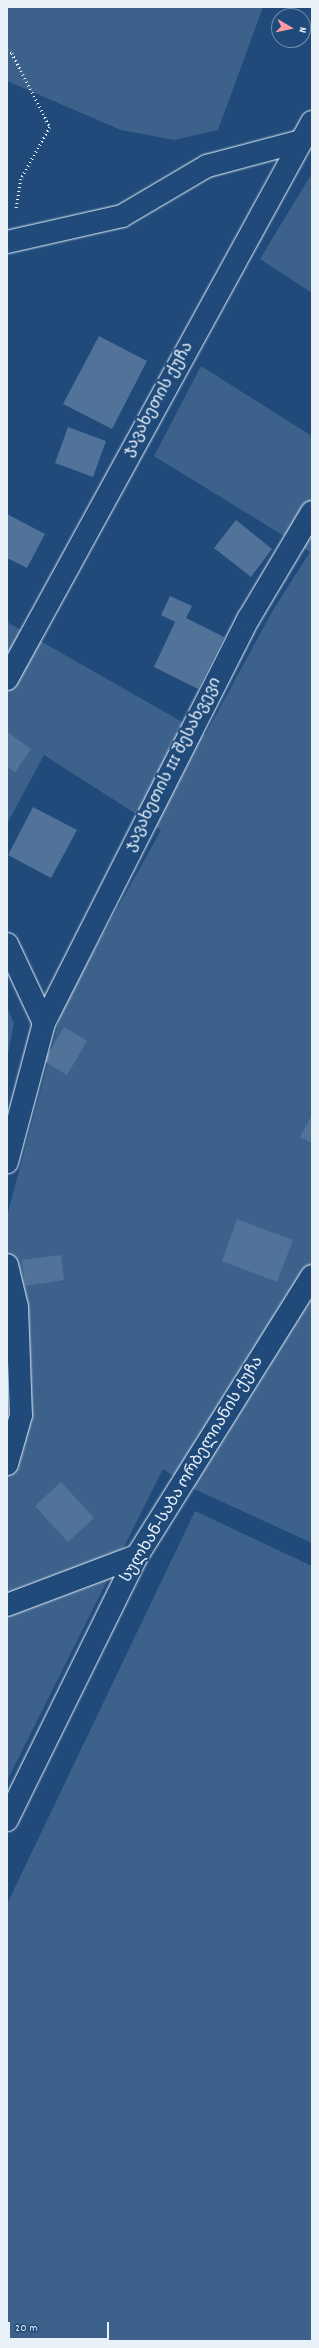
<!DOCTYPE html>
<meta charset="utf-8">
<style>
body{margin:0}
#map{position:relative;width:319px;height:2348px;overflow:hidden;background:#1f4a7a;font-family:Dekko,"Noto Sans Georgian",sans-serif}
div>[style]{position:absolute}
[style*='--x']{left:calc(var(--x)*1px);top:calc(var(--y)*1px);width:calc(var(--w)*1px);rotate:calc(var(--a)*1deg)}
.green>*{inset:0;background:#3c628c}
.building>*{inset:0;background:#517399}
.path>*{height:2.5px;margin-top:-1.25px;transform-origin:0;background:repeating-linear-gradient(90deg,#e8f1f8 0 1px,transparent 0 4px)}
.roads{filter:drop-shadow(0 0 1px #e8f1f8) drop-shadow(0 0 1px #e8f1f8)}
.minor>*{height:22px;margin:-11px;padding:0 11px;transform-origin:11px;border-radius:11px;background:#1f4a7a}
.tertiary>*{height:22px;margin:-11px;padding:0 11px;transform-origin:11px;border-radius:11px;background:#1f4a7a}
span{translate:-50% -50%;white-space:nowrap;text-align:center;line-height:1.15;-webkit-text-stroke:4px #1f4a7a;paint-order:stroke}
.street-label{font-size:16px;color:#e8f1f8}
.frame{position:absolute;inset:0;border:8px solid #e8f1f8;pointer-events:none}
.north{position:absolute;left:271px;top:8px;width:40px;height:40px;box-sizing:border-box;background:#1f4a7a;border:1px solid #6f8dac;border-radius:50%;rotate:99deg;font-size:11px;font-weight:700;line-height:16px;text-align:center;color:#e8f1f8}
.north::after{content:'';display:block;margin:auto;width:14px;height:18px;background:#ff9aa2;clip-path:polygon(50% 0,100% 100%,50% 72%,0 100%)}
.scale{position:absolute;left:8px;top:2322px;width:101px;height:18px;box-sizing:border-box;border:2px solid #e8f1f8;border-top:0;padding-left:5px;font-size:12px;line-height:14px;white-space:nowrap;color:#e8f1f8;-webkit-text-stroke:3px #1f4a7a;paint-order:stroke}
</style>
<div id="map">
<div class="green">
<i style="clip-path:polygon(7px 7px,263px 7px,218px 130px,174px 140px,121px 130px,7px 81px)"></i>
<i style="clip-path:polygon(312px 173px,312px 293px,260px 259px)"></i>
<i style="clip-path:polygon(201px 366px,312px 436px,312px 1543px,192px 1488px,163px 1469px,7px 1781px,7px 1216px,63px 1006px,161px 830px,44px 755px,7px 824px,7px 622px,205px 735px,273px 610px,310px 552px,154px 456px)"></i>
<i style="clip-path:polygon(7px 1008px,14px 1023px,7px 1059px)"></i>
<i style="clip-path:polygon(195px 1511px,312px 1566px,312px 2341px,7px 2341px,7px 1904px)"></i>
</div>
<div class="building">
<i style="clip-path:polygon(99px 336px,147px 361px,112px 429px,63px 404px)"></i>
<i style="clip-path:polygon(68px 427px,106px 441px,93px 477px,55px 463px)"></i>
<i style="clip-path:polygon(7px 514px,45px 534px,27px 568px,7px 558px)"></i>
<i style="clip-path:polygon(236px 520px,272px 549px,251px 577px,214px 548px)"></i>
<i style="clip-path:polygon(170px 596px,192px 606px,186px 618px,224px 637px,198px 689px,154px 667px,175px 622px,161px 615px)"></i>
<i style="clip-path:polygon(7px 732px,31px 749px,15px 772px,7px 767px)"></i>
<i style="clip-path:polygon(33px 807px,77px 830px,51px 878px,8px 855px)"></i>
<i style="clip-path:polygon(64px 1027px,87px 1041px,67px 1075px,44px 1061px)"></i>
<i style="clip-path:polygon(312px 1115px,312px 1143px,300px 1137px)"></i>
<i style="clip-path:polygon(237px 1219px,293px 1240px,277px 1282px,222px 1261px)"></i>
<i style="clip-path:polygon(61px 1255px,64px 1280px,25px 1286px,22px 1260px)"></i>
<i style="clip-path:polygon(61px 1482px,94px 1518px,68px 1542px,35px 1506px)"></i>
</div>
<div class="path">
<i style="--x:7;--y:50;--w:6;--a:31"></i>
<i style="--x:12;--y:53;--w:83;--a:62.8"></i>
<i style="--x:50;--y:127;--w:60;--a:119.1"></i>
<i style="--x:21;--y:179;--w:32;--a:99"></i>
</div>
<div class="roads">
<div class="minor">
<i style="--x:7;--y:242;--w:118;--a:-12.7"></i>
<i style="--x:122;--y:216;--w:99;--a:-30.5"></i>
<i style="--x:207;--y:166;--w:97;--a:-14.9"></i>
<i style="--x:7;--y:679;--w:635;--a:-61.3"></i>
<i style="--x:7;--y:944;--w:87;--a:64.9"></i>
<i style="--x:44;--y:1023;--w:144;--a:104.9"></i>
<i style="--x:44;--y:1023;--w:454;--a:-63.2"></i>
<i style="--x:249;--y:618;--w:123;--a:-59.3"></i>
<i style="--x:7;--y:1265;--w:43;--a:76.6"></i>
<i style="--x:17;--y:1307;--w:108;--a:87.9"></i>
<i style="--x:21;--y:1415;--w:51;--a:105.9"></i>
<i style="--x:7;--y:1605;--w:139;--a:-20.7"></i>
</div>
<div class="tertiary">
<i style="--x:7;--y:1820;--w:294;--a:-63.8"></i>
<i style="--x:137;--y:1556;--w:330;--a:-58"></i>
</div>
</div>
<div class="street-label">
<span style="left:159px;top:400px;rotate:-61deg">ჯავახეთის ქუჩა</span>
<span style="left:174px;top:765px;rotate:-63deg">ჯავახეთის III შესახვევი</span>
<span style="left:193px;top:1470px;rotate:-59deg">სულხან-საბა ორბელიანის ქუჩა</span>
</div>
<div class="frame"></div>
<div class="north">N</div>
<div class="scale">20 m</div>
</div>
